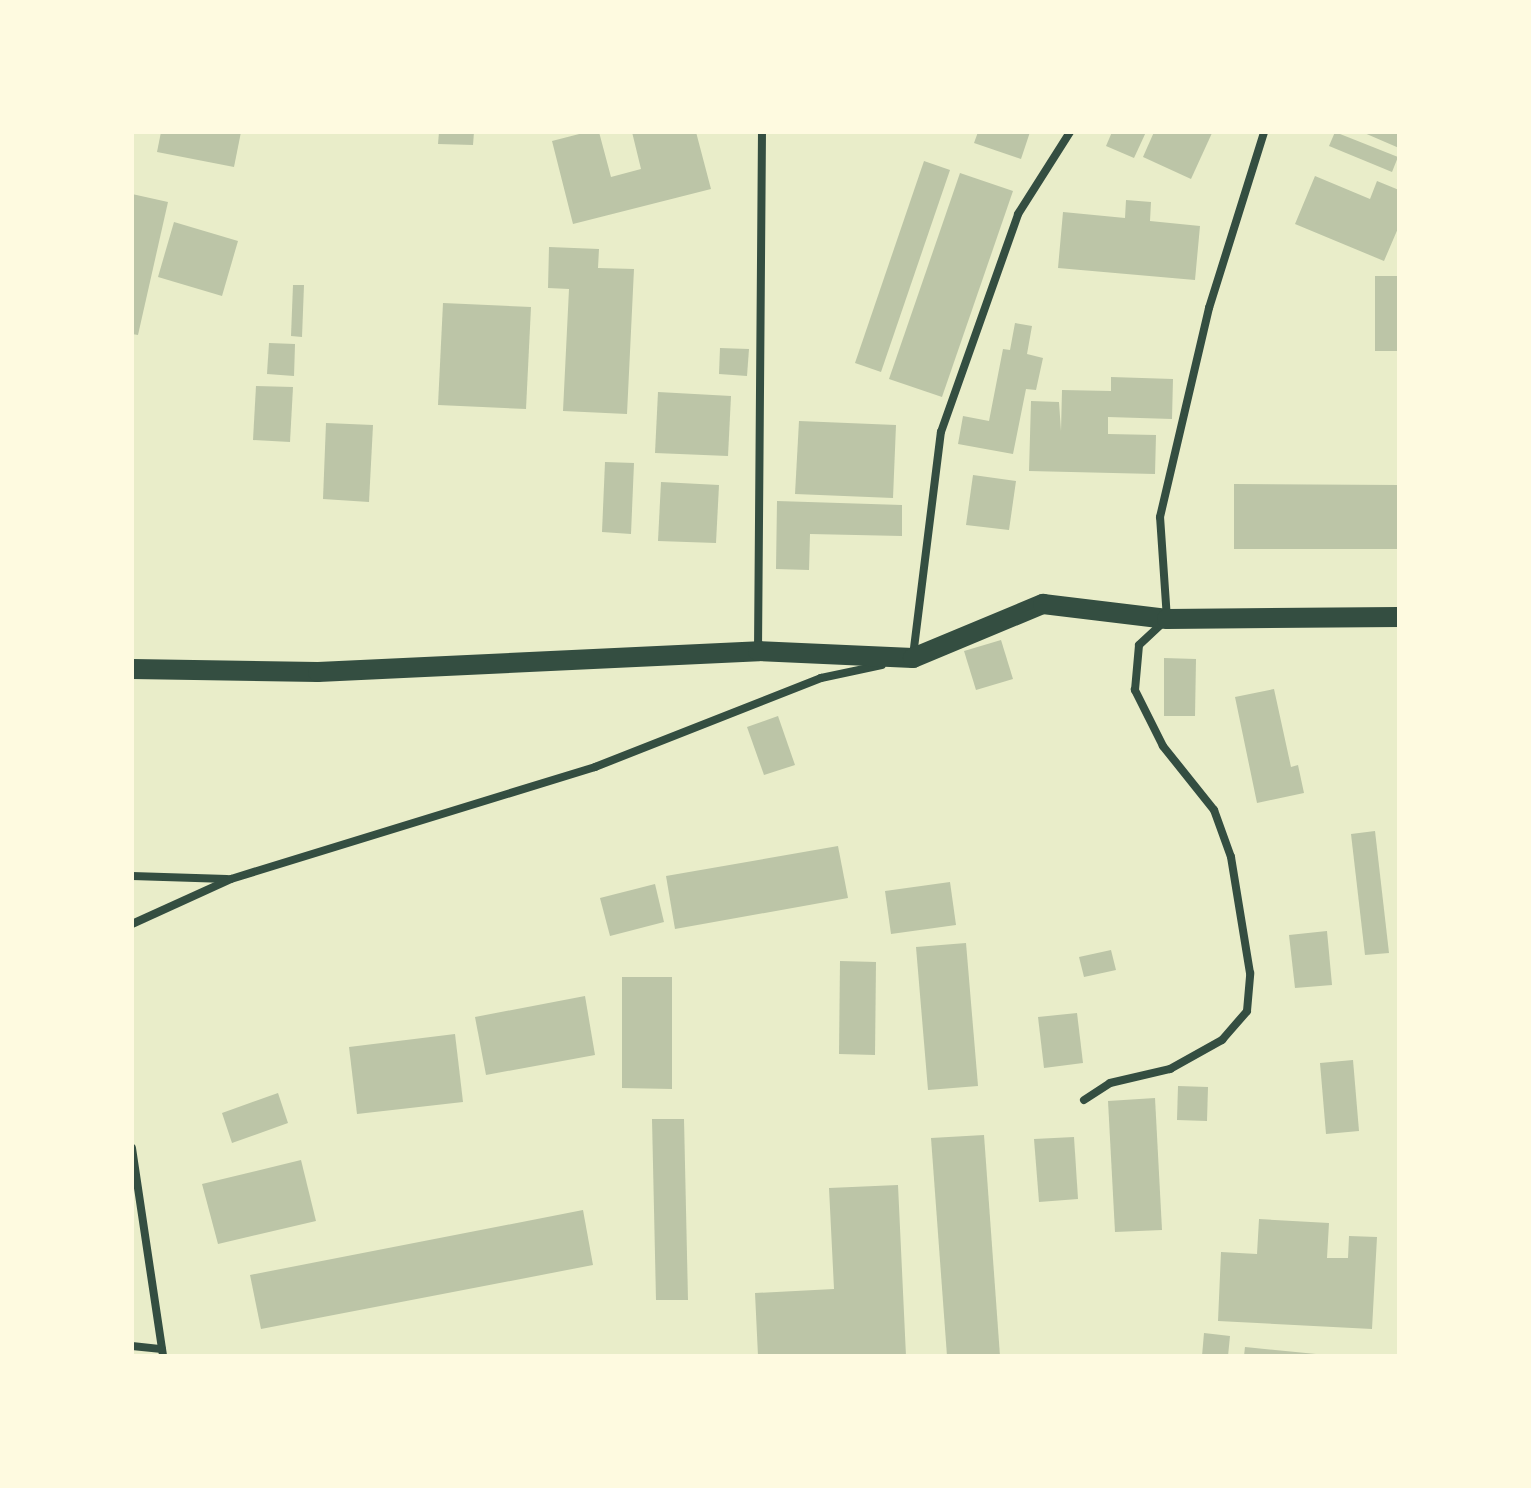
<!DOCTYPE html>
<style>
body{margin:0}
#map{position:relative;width:1531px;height:1488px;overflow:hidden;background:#e9edc9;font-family:"DM Sans",sans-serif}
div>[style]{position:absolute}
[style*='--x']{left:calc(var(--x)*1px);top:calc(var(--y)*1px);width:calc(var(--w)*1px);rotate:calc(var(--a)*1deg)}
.building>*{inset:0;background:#bcc5a7}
.minor>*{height:8px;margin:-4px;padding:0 4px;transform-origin:4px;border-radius:4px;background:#344e41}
.primary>*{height:20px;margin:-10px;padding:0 10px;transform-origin:10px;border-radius:10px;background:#344e41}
span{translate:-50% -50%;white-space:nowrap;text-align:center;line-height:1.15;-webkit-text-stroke:6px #fefae0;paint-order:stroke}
.frame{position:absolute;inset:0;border:134px solid #fefae0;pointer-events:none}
</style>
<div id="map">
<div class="building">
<i style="clip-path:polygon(161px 132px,241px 132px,234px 167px,157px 152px)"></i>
<i style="clip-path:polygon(439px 132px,474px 132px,473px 145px,438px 144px)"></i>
<i style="clip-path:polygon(587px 132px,599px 132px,611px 177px,641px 169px,632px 132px,696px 132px,711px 189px,573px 224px,552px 141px)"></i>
<i style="clip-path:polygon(978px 132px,1030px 132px,1021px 159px,974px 143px)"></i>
<i style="clip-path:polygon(1112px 132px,1146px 132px,1134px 158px,1106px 146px)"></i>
<i style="clip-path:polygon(1154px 132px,1212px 133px,1191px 179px,1143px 157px)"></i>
<i style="clip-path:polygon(1335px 132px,1398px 157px,1392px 172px,1329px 146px)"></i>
<i style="clip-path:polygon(1362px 132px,1399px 132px,1399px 148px)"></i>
<i style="clip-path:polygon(924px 161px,950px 170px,881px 372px,855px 363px)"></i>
<i style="clip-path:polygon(960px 173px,1013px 191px,942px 397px,889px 379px)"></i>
<i style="clip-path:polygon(1315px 176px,1370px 199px,1377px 181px,1399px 190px,1399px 226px,1384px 261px,1295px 224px)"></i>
<i style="clip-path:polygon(132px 194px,168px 202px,138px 335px,132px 334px)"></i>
<i style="clip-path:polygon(1126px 200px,1151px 202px,1150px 221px,1200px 226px,1195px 280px,1058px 268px,1063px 212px,1125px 218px)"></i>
<i style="clip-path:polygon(174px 222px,238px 241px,222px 296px,158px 277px)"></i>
<i style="clip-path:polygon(549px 247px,599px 249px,598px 268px,634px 269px,627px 414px,563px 411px,569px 289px,548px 288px)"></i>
<i style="clip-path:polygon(1375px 276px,1399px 276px,1399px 351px,1375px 351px)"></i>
<i style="clip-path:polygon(293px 285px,304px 285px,302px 337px,291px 336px)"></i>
<i style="clip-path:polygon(443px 303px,531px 307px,526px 409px,438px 405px)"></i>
<i style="clip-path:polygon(1015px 323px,1032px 326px,1027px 354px,1043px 358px,1036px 390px,1026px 389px,1013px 454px,958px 444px,963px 416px,989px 421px,1003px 349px,1010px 350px)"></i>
<i style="clip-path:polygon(269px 343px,295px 344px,294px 376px,267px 374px)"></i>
<i style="clip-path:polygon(720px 348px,749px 349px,747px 376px,719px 374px)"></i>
<i style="clip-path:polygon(1111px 377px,1173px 379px,1172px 419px,1108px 417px,1108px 434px,1156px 435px,1155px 474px,1029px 471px,1031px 401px,1059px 402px,1061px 431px,1062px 390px,1111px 391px)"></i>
<i style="clip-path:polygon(256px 386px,293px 387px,290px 442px,253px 440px)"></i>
<i style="clip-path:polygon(658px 392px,731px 396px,728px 456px,655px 453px)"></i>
<i style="clip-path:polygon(799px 421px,896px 425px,893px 498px,795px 494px)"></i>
<i style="clip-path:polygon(326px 423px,373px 425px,369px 502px,323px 499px)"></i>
<i style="clip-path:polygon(605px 462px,634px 463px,631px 534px,602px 532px)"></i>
<i style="clip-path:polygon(973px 475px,1016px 481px,1009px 530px,966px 525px)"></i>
<i style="clip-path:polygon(661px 482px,719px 485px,716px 543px,658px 541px)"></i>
<i style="clip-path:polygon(1234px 484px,1399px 485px,1399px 549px,1234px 549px)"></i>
<i style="clip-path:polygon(777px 501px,902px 505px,902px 536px,810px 534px,809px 570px,776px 569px)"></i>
<i style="clip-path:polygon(1001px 640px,1013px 679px,976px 690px,964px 651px)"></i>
<i style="clip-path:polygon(1164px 658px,1196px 659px,1195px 716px,1164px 716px)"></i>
<i style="clip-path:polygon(1274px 689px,1291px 767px,1298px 765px,1304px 793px,1257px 803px,1235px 697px)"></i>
<i style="clip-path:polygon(778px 716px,795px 765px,764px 775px,747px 727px)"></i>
<i style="clip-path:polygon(1375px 831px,1389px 953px,1365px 955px,1351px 834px)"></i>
<i style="clip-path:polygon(838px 846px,848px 898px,675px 929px,666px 876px)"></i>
<i style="clip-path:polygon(950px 882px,956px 925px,891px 934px,885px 891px)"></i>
<i style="clip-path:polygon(655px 884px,664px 922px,610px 936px,600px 898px)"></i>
<i style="clip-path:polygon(1327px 931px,1332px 985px,1295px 988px,1289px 935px)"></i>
<i style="clip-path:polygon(966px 943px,978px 1086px,928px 1090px,916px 947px)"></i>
<i style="clip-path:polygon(1111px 950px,1116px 970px,1084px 977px,1079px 957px)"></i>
<i style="clip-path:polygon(840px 961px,876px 962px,875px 1055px,839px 1054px)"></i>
<i style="clip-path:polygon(622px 977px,672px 977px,672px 1089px,622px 1088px)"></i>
<i style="clip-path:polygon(585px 996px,595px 1055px,486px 1075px,475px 1017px)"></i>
<i style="clip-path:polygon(1077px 1013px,1083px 1063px,1044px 1068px,1038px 1017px)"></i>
<i style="clip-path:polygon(455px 1034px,463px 1102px,357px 1114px,349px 1047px)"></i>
<i style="clip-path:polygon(1353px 1060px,1359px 1131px,1326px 1134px,1320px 1063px)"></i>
<i style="clip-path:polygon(1178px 1086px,1208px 1087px,1207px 1121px,1177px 1120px)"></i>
<i style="clip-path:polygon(278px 1093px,288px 1123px,232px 1143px,222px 1113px)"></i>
<i style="clip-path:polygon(1155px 1098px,1162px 1230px,1115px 1232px,1108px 1101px)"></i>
<i style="clip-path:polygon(652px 1119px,684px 1119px,688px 1300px,656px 1300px)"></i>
<i style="clip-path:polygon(984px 1135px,1000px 1356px,947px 1356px,931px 1138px)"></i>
<i style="clip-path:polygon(1074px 1137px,1078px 1199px,1039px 1202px,1034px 1139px)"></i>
<i style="clip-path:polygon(301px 1160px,316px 1221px,218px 1244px,202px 1184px)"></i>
<i style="clip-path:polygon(898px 1185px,906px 1356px,758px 1356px,755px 1293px,834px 1289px,829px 1188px)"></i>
<i style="clip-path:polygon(583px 1210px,593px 1265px,261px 1329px,250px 1275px)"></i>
<i style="clip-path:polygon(1259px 1219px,1329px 1223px,1327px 1258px,1348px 1258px,1349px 1236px,1377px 1237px,1372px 1329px,1218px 1321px,1221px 1252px,1257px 1254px)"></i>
<i style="clip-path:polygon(1204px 1333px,1230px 1336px,1228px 1356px,1202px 1356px)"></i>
<i style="clip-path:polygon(1245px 1347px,1316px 1354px,1316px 1356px,1244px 1356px)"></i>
</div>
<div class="minor">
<i style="--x:758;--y:651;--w:519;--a:-89.56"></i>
<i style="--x:913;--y:656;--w:226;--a:-82.9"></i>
<i style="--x:941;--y:432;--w:231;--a:-70.5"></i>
<i style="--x:1018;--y:214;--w:97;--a:-57.6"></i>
<i style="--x:132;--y:876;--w:95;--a:1.8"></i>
<i style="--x:132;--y:924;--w:109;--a:-24.4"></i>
<i style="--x:231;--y:879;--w:381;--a:-17.1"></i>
<i style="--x:595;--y:767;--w:243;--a:-21.5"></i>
<i style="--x:821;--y:678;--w:62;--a:-12"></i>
<i style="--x:1084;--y:1100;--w:31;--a:-33"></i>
<i style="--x:1110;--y:1083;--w:62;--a:-13.1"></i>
<i style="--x:1170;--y:1069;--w:60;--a:-29.1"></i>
<i style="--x:1222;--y:1040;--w:38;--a:-49"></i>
<i style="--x:1247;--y:1011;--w:38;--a:-85"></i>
<i style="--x:1250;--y:973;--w:118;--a:-99.3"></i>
<i style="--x:1231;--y:857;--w:50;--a:-109.9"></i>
<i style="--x:1214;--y:810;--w:82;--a:-128.6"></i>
<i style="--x:1163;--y:746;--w:63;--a:-116.6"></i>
<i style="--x:1135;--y:690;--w:45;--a:-84.9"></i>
<i style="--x:1139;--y:645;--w:38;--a:-43"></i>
<i style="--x:1167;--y:619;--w:102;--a:-93.9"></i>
<i style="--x:1160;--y:517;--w:215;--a:-76.8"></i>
<i style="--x:1209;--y:308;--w:184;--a:-72.6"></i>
<i style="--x:132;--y:1148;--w:210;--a:81.5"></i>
<i style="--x:132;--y:1346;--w:30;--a:6"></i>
</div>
<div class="primary">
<i style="--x:132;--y:669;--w:186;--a:0.9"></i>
<i style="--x:318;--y:672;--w:441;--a:-2.7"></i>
<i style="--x:758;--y:651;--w:155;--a:2.6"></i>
<i style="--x:913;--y:658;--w:141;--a:-22.6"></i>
<i style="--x:1043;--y:604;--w:125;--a:6.9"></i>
<i style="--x:1167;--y:619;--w:232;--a:-0.5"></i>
</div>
<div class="frame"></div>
</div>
